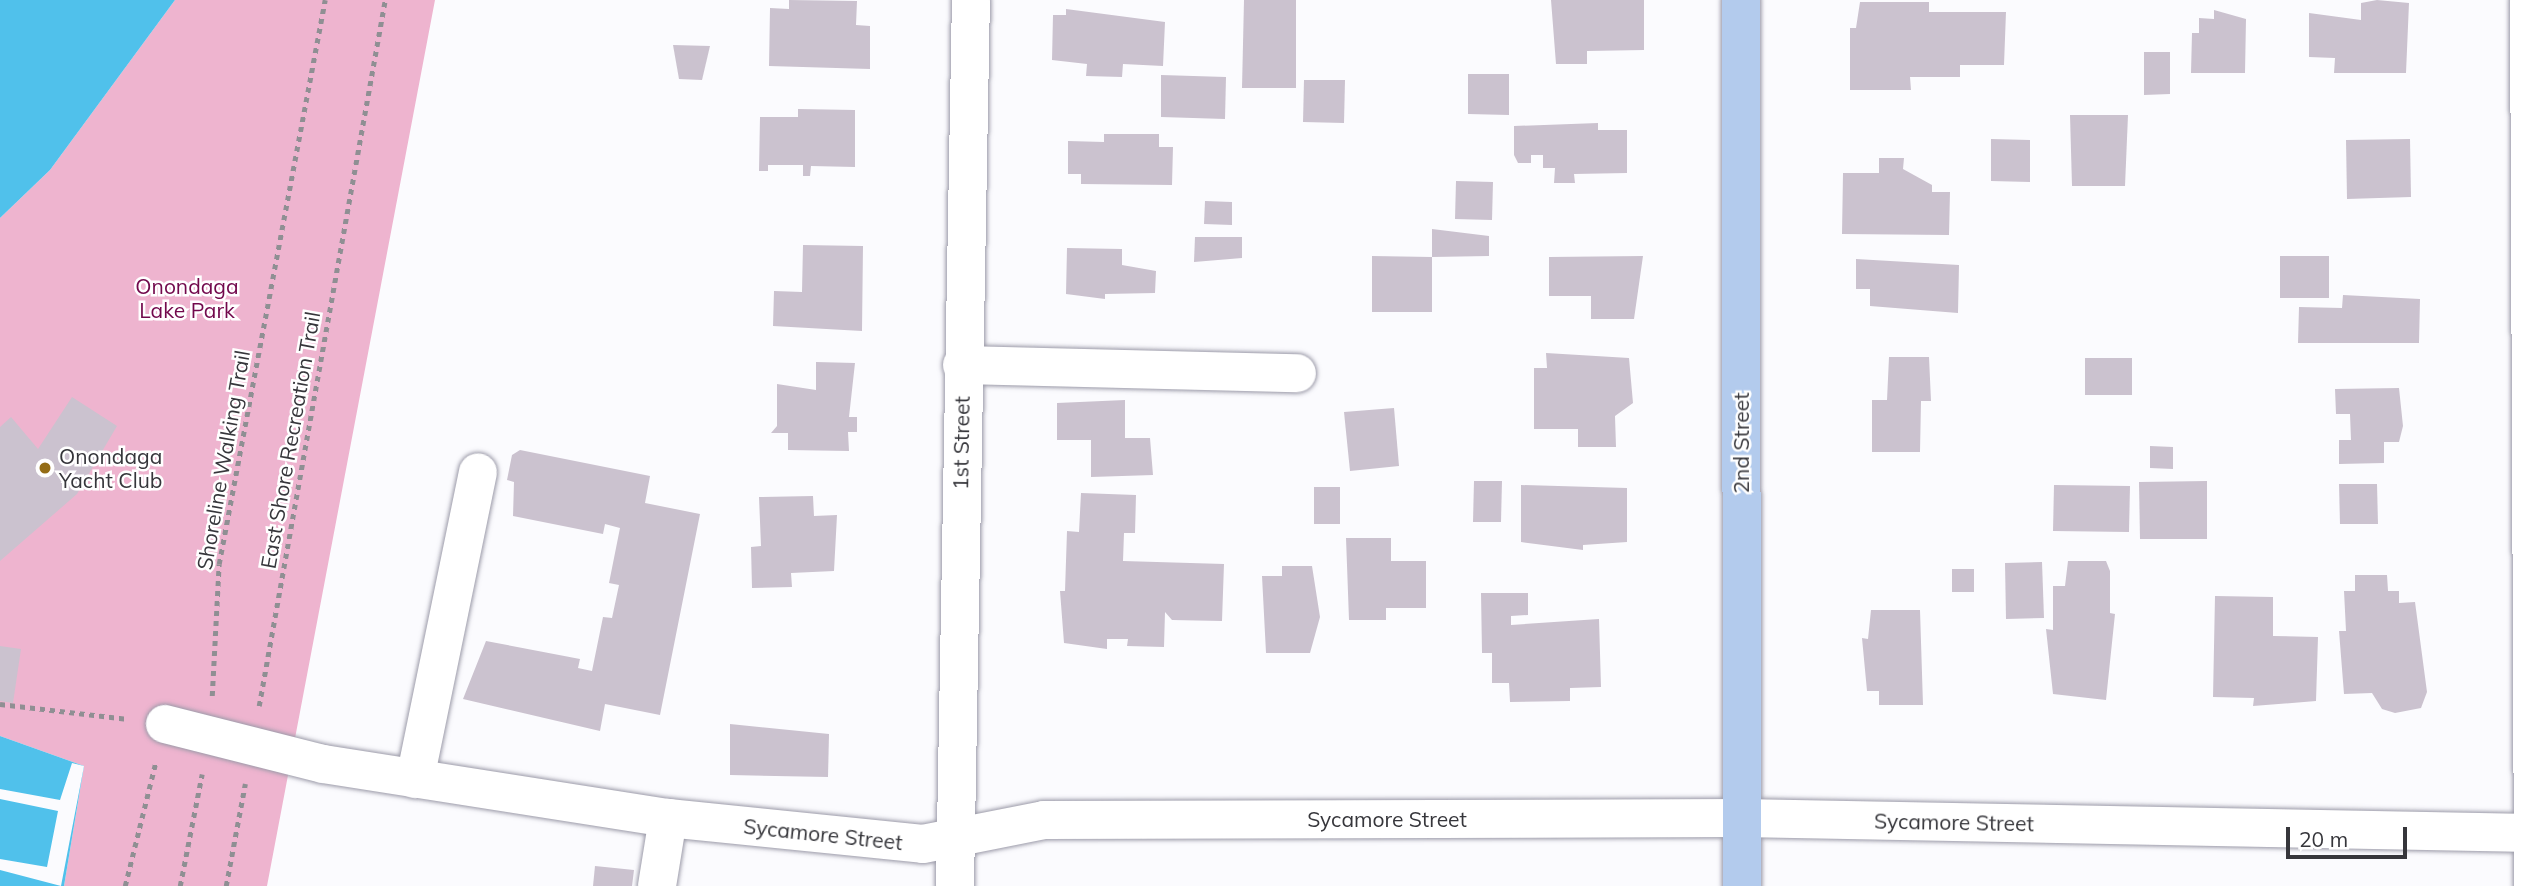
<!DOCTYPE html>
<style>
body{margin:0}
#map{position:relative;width:2541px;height:886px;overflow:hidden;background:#fbfbfe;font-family:Mulish,sans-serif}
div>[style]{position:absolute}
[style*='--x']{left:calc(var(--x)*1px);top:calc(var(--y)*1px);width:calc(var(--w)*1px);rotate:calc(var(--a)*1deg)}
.green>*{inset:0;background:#eeb4cf}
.water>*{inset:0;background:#50c1eb}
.pier>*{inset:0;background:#fbfbfe}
.building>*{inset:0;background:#cbc2cf}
.path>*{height:4.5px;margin-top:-2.25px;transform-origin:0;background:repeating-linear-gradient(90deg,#8f8f93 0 5px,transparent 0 10px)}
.roads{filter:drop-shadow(0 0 2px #9c9ba9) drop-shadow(0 0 2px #9c9ba9)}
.minor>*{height:38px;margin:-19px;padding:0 19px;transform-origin:19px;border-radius:19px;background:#fff}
.major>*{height:38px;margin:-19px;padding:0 19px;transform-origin:19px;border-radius:19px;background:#b3cbed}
.dots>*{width:19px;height:19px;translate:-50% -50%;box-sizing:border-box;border:4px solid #fff;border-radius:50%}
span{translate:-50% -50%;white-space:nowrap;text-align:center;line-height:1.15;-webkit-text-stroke:5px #fff;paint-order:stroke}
.park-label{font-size:21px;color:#72084c}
.street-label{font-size:21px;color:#36363b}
.poi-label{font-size:21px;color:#36363b}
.left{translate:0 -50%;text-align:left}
.scale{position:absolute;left:2286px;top:827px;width:121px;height:32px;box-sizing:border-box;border:4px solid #36363b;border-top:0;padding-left:9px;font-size:21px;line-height:24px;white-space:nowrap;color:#36363b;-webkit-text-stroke:5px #fff;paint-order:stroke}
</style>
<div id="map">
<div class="green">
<i style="clip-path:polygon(175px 0,435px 0,267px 886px,64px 886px,84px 766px,0 736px,0 218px,50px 170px)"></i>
</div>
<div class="water">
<i style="clip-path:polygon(0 0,175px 0,50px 170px,0 218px)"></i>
<i style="clip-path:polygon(0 736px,84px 766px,64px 886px,0 886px)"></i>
</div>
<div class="pier">
<i style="clip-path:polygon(72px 763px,84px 766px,61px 886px,0 870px,0 859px,47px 867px,58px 811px,0 799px,0 789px,60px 800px)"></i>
</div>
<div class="building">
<i style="clip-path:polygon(789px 0,857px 1px,856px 25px,870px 26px,870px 69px,769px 66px,770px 8px,789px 9px)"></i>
<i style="clip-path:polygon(1244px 0,1296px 0,1296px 88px,1242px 88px)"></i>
<i style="clip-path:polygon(1551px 0,1644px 0,1644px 50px,1587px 51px,1587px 64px,1556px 64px)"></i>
<i style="clip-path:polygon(2377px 0,2409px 3px,2406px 73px,2334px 73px,2335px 58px,2309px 57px,2309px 13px,2361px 20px,2361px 3px)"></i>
<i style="clip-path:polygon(1860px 2px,1929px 2px,1929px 12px,2006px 12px,2004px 65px,1960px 65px,1960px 77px,1910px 77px,1911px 90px,1850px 90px,1850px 28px,1856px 28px)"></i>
<i style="clip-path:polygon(1066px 9px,1165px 22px,1163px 66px,1123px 64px,1122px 77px,1086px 76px,1087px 64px,1052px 60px,1053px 15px,1066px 15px)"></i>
<i style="clip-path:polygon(2214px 10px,2246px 19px,2245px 73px,2191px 73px,2192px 33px,2199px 33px,2199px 18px,2214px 19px)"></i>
<i style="clip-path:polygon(673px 45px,710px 46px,702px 80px,679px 79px)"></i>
<i style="clip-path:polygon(2144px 52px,2170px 52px,2170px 94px,2144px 95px)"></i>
<i style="clip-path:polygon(1468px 74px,1509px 74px,1509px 115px,1468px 114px)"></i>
<i style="clip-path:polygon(1161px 75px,1226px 77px,1225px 119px,1161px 117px)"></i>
<i style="clip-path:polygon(1304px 80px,1345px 80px,1344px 123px,1303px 122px)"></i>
<i style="clip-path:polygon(798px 109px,855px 110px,855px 167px,811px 166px,810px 176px,803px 176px,803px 165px,768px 165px,768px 171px,759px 171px,760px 117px,798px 117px)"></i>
<i style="clip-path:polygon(2070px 115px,2128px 115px,2125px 186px,2072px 186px)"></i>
<i style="clip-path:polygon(1598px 123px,1598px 130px,1627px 130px,1627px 173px,1574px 174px,1575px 183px,1554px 183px,1555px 168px,1543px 168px,1543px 155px,1531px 155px,1531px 163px,1518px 163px,1514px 155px,1514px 126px)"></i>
<i style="clip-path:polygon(1104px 134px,1159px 134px,1159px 147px,1173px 147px,1172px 185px,1081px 184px,1081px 174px,1068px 174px,1068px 141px,1104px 142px)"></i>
<i style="clip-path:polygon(1991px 139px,2030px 140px,2030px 182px,1991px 181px)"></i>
<i style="clip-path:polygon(2410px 139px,2411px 197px,2347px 199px,2346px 140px)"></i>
<i style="clip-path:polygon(1879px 158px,1904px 158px,1903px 169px,1932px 185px,1932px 192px,1950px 192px,1949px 235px,1842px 234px,1843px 173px,1879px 173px)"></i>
<i style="clip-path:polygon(1456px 181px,1493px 182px,1492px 220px,1455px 219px)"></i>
<i style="clip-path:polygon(1205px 201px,1232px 202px,1232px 225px,1204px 224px)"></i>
<i style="clip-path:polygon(1432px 229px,1489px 236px,1489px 256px,1432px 257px)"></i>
<i style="clip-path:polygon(1195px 237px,1242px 237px,1242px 258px,1194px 262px)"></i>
<i style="clip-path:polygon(803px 245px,863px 246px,862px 331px,773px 326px,774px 291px,802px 292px)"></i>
<i style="clip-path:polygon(1067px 248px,1122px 249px,1122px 265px,1156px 271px,1155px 293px,1105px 294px,1105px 299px,1066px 294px)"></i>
<i style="clip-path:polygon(1372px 256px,1432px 257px,1432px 312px,1372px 312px)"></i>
<i style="clip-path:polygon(1643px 256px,1634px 319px,1591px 319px,1591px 296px,1549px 296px,1549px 257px)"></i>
<i style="clip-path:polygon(2280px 256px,2329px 256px,2329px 298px,2280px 298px)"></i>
<i style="clip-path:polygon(1856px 259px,1959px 265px,1958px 313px,1870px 306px,1870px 289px,1856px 289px)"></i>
<i style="clip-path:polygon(2343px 295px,2420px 299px,2419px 343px,2298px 343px,2299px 307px,2342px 308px)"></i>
<i style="clip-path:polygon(1546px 353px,1629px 358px,1633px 403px,1615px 416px,1616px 447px,1578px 447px,1578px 429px,1534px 429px,1534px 368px,1547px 368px)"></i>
<i style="clip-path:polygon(1889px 357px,1929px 357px,1931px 401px,1921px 401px,1920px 452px,1872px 452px,1872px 400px,1887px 400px)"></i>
<i style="clip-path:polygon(2085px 358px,2132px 358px,2132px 395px,2085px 395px)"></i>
<i style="clip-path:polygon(816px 362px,855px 363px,849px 417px,857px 417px,857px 432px,848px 432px,849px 451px,788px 450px,788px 433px,771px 433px,777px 426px,777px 384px,816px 390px)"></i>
<i style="clip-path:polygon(2399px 388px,2403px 426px,2399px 442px,2384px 442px,2384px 463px,2339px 464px,2339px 440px,2351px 440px,2350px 414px,2336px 414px,2335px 389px)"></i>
<i style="clip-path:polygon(72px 397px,117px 426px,77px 494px,0 561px,0 427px,11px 417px,38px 449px)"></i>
<i style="clip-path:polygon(1125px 400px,1125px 438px,1150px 438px,1153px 475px,1091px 477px,1091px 440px,1057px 440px,1057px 403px)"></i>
<i style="clip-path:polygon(1394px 408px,1399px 466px,1350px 471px,1344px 412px)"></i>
<i style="clip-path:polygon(2150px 446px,2173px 447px,2173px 469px,2150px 468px)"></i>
<i style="clip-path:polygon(520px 450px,650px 476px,645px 503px,700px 514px,660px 715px,605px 704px,600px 731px,463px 699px,486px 641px,580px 659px,578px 668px,592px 671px,603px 617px,612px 618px,619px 585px,609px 583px,620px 528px,605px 524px,603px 534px,513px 516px,514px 482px,507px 480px,512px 455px)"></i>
<i style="clip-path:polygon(1474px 481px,1502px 481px,1501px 522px,1473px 522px)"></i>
<i style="clip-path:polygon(2207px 481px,2207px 539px,2140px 539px,2139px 482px)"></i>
<i style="clip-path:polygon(2339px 484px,2377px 484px,2378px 524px,2340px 524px)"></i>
<i style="clip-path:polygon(1521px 485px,1627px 488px,1627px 542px,1583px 545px,1583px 550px,1521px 542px)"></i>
<i style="clip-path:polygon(2054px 485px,2130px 486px,2129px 532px,2053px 531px)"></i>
<i style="clip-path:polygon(1314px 487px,1340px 487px,1340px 524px,1314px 524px)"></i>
<i style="clip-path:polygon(1081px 493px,1136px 495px,1135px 533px,1124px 533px,1123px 561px,1224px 564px,1222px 621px,1172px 620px,1165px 612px,1164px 647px,1127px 646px,1128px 639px,1107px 639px,1107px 649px,1064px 643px,1060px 591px,1065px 591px,1067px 531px,1079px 532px)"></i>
<i style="clip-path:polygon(813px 496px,814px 516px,837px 515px,834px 571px,791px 573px,792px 587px,752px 588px,751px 547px,761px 546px,759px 497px)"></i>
<i style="clip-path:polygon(1346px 538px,1391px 538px,1391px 561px,1426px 561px,1426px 608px,1386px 608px,1386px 620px,1349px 620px)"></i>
<i style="clip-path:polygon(2068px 561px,2106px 561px,2110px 571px,2110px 613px,2115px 614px,2106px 700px,2053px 694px,2046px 629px,2053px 630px,2053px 586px,2065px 586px)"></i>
<i style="clip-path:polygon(2042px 562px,2044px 618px,2006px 619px,2005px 563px)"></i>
<i style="clip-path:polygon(1282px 566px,1312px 566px,1320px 617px,1310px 653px,1266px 653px,1262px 576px,1282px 576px)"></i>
<i style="clip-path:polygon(1952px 569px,1974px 569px,1974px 592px,1952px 592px)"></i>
<i style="clip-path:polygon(2355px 575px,2387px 575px,2388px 591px,2399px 591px,2399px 603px,2415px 602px,2427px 692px,2421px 708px,2395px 713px,2382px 709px,2372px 693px,2344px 694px,2339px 631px,2346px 631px,2344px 591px,2355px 591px)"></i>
<i style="clip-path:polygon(1481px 593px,1528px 593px,1528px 615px,1511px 616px,1511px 625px,1599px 619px,1601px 687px,1570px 688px,1570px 701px,1510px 702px,1509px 683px,1492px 683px,1492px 653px,1482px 653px)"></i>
<i style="clip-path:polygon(2215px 596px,2273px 597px,2273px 636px,2318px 637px,2316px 701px,2253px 706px,2254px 698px,2213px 697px)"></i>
<i style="clip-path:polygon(1871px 610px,1920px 610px,1923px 705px,1879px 705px,1879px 691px,1867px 691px,1862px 638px,1868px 639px)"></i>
<i style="clip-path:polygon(0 646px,21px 649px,13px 703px,0 701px)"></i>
<i style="clip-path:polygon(730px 724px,829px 734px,828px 777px,730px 775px)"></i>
<i style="clip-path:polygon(595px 866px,634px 870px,632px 886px,593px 886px)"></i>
</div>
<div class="path">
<i style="--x:212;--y:696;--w:132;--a:-87"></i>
<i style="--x:219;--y:564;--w:574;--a:-79.36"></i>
<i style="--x:0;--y:704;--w:129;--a:6.7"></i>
<i style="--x:259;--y:706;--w:717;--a:-79.88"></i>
<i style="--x:125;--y:886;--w:129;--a:-76.1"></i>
<i style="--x:180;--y:886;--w:114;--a:-78.9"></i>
<i style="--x:226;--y:886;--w:104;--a:-79.4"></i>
</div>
<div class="roads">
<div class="minor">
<i style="--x:2529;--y:0;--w:886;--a:89.74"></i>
<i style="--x:962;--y:365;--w:335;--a:1.4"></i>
<i style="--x:165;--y:724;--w:163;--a:14.2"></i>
<i style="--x:323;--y:764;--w:349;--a:8.9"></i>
<i style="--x:668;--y:818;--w:256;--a:5.8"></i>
<i style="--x:923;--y:844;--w:123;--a:-11.2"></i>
<i style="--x:1044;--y:820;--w:697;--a:-0.16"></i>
<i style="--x:1741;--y:818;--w:791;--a:1.09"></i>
<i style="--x:415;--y:779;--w:313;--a:-78.4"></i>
<i style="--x:657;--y:886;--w:69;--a:-80.8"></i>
<i style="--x:955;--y:886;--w:886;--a:-88.97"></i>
</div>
<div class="major">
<i style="--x:1741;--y:0;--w:886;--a:89.94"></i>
</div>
</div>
<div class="dots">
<i style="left:45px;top:468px;background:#946c16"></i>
</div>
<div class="park-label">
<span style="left:187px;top:298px">Onondaga<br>Lake Park</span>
</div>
<div class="street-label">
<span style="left:290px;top:440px;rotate:-80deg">East Shore Recreation Trail</span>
<span style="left:961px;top:443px;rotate:-89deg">1st Street</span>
<span style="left:1741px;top:443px;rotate:-90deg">2nd Street</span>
<span style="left:223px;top:460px;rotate:-80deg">Shoreline Walking Trail</span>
<span style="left:1387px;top:819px">Sycamore Street</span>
<span style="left:1954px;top:822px;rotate:1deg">Sycamore Street</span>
<span style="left:823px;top:834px;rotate:6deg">Sycamore Street</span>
</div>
<div class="poi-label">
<span class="left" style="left:59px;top:468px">Onondaga<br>Yacht Club</span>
</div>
<div class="scale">20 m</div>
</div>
